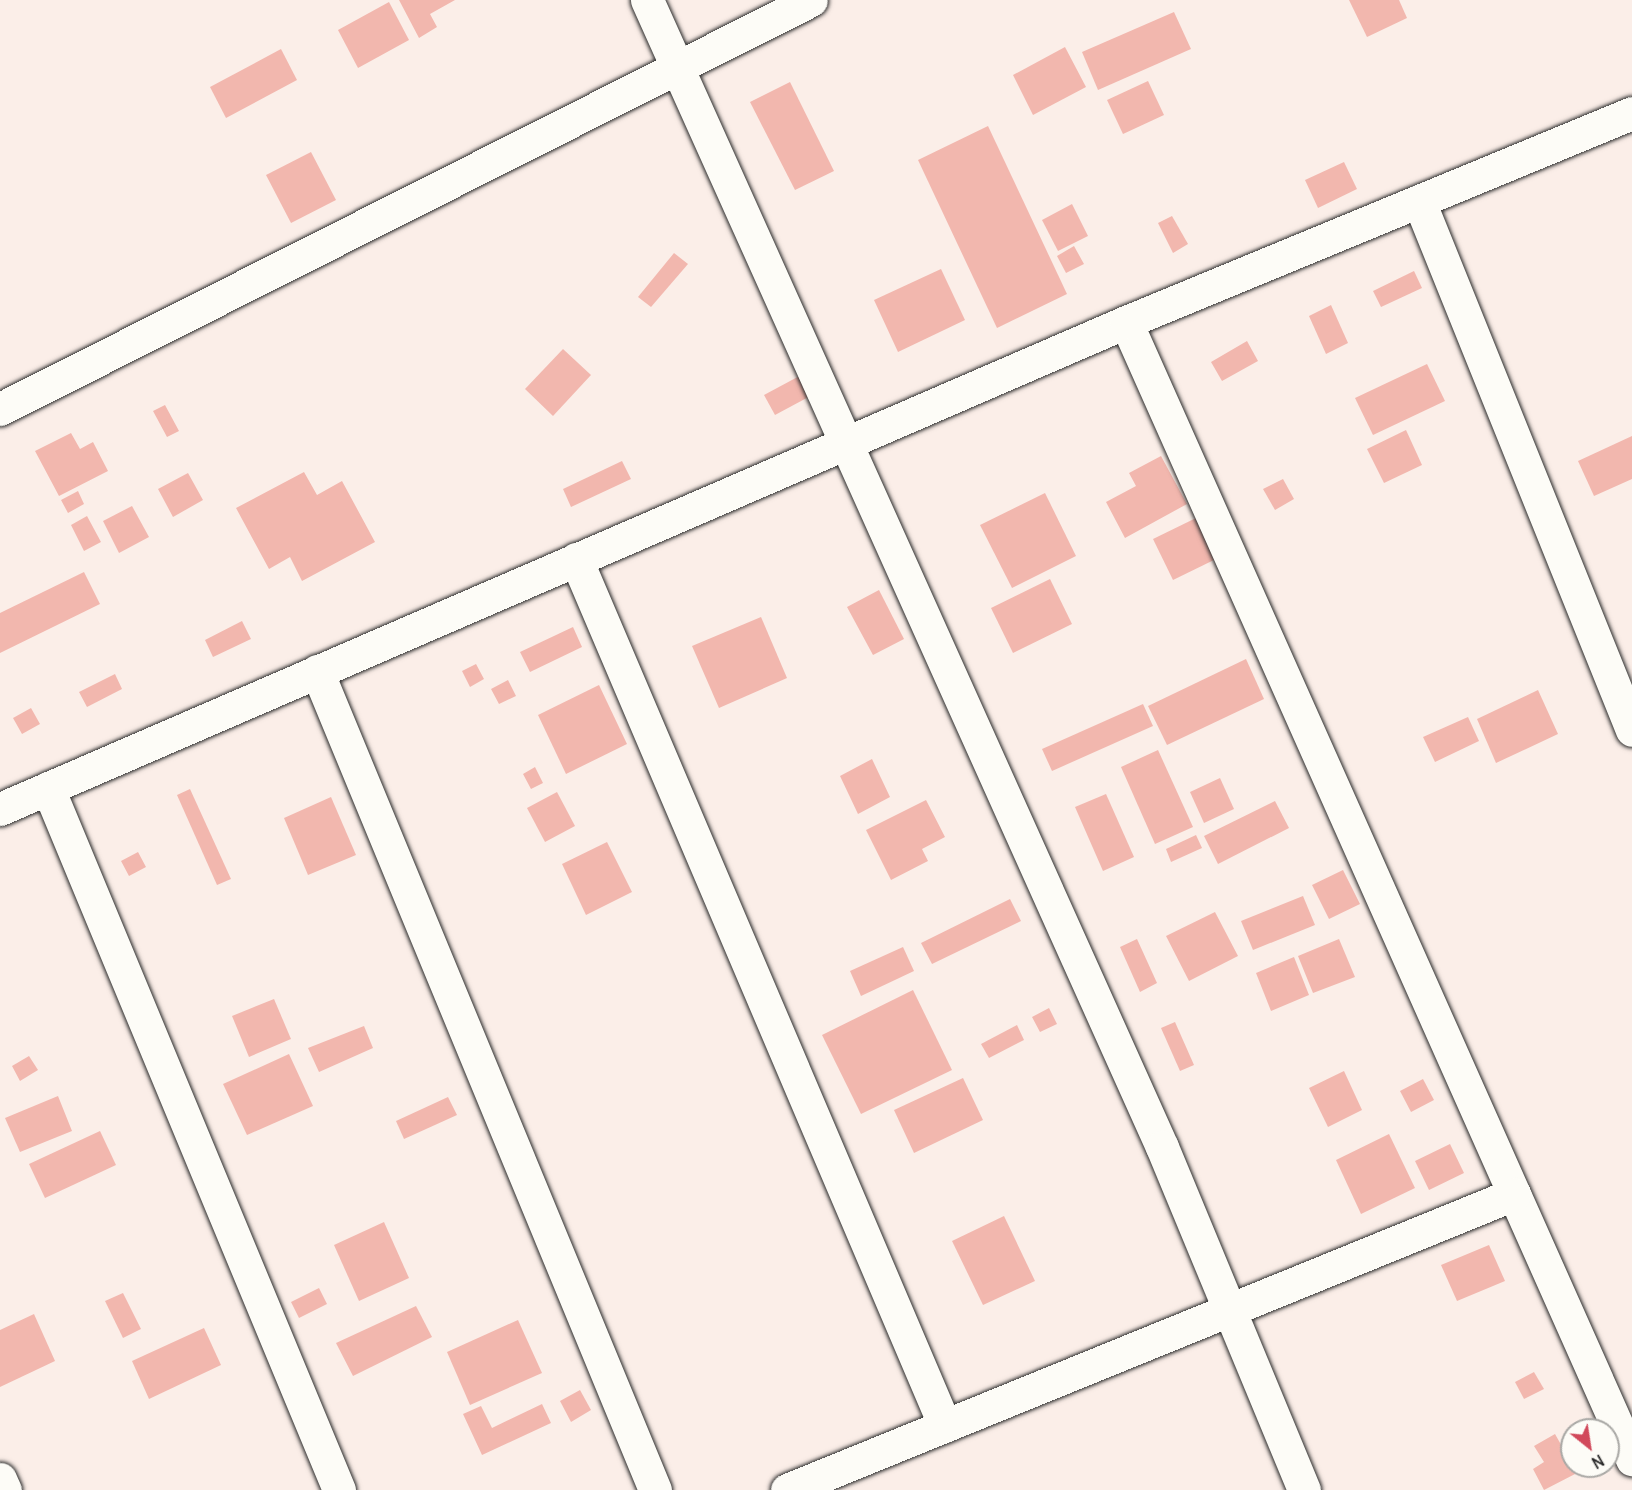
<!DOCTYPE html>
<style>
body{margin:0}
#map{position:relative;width:1632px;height:1490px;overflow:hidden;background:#fbeee8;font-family:Delius,sans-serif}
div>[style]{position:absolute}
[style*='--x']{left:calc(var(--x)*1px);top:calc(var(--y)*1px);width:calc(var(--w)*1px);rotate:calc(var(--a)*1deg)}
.building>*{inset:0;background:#f2b7ae}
.roads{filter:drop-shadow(0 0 2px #2b2b2b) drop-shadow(0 0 2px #2b2b2b)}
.minor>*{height:33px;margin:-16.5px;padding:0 16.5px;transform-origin:16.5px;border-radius:16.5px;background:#fdfcf7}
span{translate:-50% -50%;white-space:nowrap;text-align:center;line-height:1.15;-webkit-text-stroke:4.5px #fdfcf7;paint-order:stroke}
.north{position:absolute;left:1560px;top:1418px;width:60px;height:60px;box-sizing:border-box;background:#fdfcf7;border:2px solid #a9a8a5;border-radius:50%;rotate:150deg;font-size:16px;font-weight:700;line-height:24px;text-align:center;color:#2b2b2b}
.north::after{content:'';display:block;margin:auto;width:21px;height:27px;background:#d1495b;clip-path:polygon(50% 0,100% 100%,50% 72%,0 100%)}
</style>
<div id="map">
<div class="building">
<i style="clip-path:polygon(399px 0,455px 0,430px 14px,437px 27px,419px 38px)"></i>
<i style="clip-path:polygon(1349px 0,1399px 0,1407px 18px,1367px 37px)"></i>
<i style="clip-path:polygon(389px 2px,409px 40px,358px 68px,338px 30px)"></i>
<i style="clip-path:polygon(1174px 12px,1191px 49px,1098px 90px,1082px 52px)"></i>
<i style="clip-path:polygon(1065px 47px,1086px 87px,1033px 115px,1013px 75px)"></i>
<i style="clip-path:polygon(281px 49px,297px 80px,226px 118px,210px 87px)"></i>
<i style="clip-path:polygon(1148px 81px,1164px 115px,1123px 134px,1107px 100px)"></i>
<i style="clip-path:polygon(790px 82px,834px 171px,795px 190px,750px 102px)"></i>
<i style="clip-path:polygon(988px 126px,1067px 294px,997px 328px,918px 160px)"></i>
<i style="clip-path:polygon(311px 152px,336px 200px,291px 223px,266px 175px)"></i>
<i style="clip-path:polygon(1344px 162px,1357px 189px,1318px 208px,1305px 180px)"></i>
<i style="clip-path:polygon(1072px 204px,1088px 236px,1058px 251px,1042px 220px)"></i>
<i style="clip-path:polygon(1172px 216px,1188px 244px,1173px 253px,1158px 223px)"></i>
<i style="clip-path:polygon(1074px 246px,1084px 264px,1066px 273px,1057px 256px)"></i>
<i style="clip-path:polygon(674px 253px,688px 264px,651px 307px,638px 297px)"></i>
<i style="clip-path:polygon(941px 269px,965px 320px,898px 352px,874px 300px)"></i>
<i style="clip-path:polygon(1414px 271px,1422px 288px,1381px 307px,1373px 291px)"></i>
<i style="clip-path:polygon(1331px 305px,1348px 343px,1326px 354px,1309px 316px)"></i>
<i style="clip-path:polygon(1247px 341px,1258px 361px,1222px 381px,1211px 362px)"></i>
<i style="clip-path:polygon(563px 349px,591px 375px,553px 416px,525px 389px)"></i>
<i style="clip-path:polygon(1427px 364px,1445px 401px,1373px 435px,1355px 398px)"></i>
<i style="clip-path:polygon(805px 373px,816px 393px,775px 415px,764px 395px)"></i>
<i style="clip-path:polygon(165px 405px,179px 431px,167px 437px,153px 411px)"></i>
<i style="clip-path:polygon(1406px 430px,1422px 465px,1384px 483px,1367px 449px)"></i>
<i style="clip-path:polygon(71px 433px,80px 449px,93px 442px,108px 471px,59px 496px,35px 451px)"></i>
<i style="clip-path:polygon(1632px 436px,1632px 479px,1594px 496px,1578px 461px)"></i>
<i style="clip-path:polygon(1161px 456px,1187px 504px,1125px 538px,1106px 502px,1136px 486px,1129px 473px)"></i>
<i style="clip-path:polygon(622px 461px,631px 479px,571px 507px,563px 489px)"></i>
<i style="clip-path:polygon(304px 472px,317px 495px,342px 481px,375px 542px,302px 581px,290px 557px,269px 569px,236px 508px)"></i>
<i style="clip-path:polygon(188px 473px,203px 500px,173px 517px,158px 489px)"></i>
<i style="clip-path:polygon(1283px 479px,1294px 499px,1275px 510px,1263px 489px)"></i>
<i style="clip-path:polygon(78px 491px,84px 504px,68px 513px,61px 500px)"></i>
<i style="clip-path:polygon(1045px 493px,1076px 556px,1012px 588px,980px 525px)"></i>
<i style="clip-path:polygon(132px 506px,149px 537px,119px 553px,103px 521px)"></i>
<i style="clip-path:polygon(87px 516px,101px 542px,84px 551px,71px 525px)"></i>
<i style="clip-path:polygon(1196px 518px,1216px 559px,1173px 580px,1153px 539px)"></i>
<i style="clip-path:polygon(84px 572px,100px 604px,0 653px,0 613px)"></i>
<i style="clip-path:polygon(1050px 579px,1072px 624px,1013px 653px,991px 608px)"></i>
<i style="clip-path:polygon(879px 590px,904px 639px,873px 655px,847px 607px)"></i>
<i style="clip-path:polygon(761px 617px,787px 678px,719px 708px,692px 646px)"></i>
<i style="clip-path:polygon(242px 621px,251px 639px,213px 657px,205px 640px)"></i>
<i style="clip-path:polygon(573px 627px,582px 647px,530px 672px,520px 652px)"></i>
<i style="clip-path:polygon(1246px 659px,1264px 699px,1167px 745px,1148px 706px)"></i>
<i style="clip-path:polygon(476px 664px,484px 679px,470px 687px,462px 671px)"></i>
<i style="clip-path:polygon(115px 674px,122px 689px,87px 707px,79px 692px)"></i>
<i style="clip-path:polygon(508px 680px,516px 696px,499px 704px,491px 689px)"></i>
<i style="clip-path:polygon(599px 685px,627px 744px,566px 774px,538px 715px)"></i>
<i style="clip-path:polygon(1538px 690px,1558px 734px,1496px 763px,1477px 719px)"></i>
<i style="clip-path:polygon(1143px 704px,1153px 726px,1052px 771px,1042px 749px)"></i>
<i style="clip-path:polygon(31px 708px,40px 724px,22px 734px,13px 718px)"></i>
<i style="clip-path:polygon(1468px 717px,1479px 741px,1435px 762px,1423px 737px)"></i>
<i style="clip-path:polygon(1158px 750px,1193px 827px,1155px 844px,1121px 767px)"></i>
<i style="clip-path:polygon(872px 759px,890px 797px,858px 814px,840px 776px)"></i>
<i style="clip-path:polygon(535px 767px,543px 783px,531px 789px,523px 774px)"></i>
<i style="clip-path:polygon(1220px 778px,1234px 809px,1204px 823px,1190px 792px)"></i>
<i style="clip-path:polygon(190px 789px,231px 879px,217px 885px,177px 795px)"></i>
<i style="clip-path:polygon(557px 792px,575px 826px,545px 842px,527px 808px)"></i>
<i style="clip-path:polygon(1106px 794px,1134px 857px,1103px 871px,1075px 807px)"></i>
<i style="clip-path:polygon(331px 797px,356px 855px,308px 875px,284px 818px)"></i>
<i style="clip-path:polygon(926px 800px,945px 837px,922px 849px,928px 861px,891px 880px,866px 830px)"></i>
<i style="clip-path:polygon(1275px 801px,1289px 828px,1218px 864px,1204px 836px)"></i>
<i style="clip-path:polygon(1196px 835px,1202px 848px,1171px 862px,1166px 849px)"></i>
<i style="clip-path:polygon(607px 842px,632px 892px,586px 915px,562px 864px)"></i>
<i style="clip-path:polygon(138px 852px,146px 867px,129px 876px,121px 861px)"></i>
<i style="clip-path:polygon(1343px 870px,1360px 904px,1329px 919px,1312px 885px)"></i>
<i style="clip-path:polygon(1303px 896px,1315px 925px,1253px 950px,1241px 921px)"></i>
<i style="clip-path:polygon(1010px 899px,1021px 921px,932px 964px,921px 943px)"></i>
<i style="clip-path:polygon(1215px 912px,1238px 956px,1189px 981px,1166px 936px)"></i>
<i style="clip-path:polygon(1137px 939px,1157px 983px,1140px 992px,1120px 947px)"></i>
<i style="clip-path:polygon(1339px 939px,1355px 977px,1313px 993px,1298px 956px)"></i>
<i style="clip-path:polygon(903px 947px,914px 971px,861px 996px,850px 971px)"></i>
<i style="clip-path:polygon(1294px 957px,1309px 995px,1271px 1011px,1256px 973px)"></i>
<i style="clip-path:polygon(913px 990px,952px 1070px,861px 1114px,822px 1035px)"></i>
<i style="clip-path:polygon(274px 999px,291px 1039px,249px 1057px,232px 1016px)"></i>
<i style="clip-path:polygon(1049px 1008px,1057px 1024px,1040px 1032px,1032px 1017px)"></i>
<i style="clip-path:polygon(1175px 1022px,1194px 1065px,1180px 1071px,1161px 1028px)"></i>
<i style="clip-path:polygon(1017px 1025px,1024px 1040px,989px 1058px,981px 1044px)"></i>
<i style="clip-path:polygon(364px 1026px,373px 1048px,319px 1072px,308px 1048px)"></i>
<i style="clip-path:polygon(289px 1054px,313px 1106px,247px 1135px,223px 1084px)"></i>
<i style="clip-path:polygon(29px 1056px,38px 1070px,20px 1081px,12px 1066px)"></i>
<i style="clip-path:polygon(1344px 1071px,1362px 1110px,1328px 1127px,1309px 1088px)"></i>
<i style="clip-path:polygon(963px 1078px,983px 1120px,914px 1153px,894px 1110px)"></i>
<i style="clip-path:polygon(1423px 1079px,1434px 1100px,1411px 1112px,1400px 1091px)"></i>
<i style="clip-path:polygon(58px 1096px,72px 1131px,20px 1152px,5px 1118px)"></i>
<i style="clip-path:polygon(448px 1097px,457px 1115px,404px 1139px,396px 1121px)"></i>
<i style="clip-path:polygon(100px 1131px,116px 1165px,45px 1198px,29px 1164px)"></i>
<i style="clip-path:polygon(1389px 1134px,1415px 1188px,1361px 1214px,1336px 1160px)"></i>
<i style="clip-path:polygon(1450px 1144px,1464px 1173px,1429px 1190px,1415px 1161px)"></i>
<i style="clip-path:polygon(1004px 1216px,1035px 1281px,983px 1305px,952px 1241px)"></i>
<i style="clip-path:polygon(384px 1222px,409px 1278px,359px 1301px,334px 1245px)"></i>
<i style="clip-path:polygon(1489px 1245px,1505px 1281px,1457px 1301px,1441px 1265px)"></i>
<i style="clip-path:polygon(319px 1288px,327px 1304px,299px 1318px,291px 1302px)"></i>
<i style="clip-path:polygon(123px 1293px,141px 1329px,123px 1338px,105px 1301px)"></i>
<i style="clip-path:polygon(416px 1306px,432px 1337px,353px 1376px,336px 1343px)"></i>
<i style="clip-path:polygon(34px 1314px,55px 1361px,0 1387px,0 1330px)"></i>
<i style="clip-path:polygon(518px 1320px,542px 1373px,470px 1405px,447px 1352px)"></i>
<i style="clip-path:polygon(204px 1328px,221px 1365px,149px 1399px,132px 1361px)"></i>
<i style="clip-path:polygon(1534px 1372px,1544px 1389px,1524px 1399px,1515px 1382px)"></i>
<i style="clip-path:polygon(580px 1390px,591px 1410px,571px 1422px,560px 1401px)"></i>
<i style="clip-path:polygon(542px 1404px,551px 1423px,482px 1455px,463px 1414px,481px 1406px,492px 1428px)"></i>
<i style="clip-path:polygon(1555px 1434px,1577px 1473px,1544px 1490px,1533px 1469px,1544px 1462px,1534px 1446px)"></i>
</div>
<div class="roads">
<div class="minor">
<i style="--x:647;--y:0;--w:1257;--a:65.82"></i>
<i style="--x:1162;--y:1147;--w:371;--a:67.5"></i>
<i style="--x:1419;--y:201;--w:570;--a:68.07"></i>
<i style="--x:1126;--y:322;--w:1245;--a:66.01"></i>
<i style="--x:0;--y:409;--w:908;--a:-26.76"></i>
<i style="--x:576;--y:559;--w:942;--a:66.95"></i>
<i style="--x:317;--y:671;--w:886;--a:67.57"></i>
<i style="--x:48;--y:788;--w:760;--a:67.48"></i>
<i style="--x:0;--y:809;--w:1227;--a:-23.39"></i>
<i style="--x:1126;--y:322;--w:547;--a:-22.44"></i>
<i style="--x:0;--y:1479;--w:12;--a:66"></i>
<i style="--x:787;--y:1490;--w:785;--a:-22.15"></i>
</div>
</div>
<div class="north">N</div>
</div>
